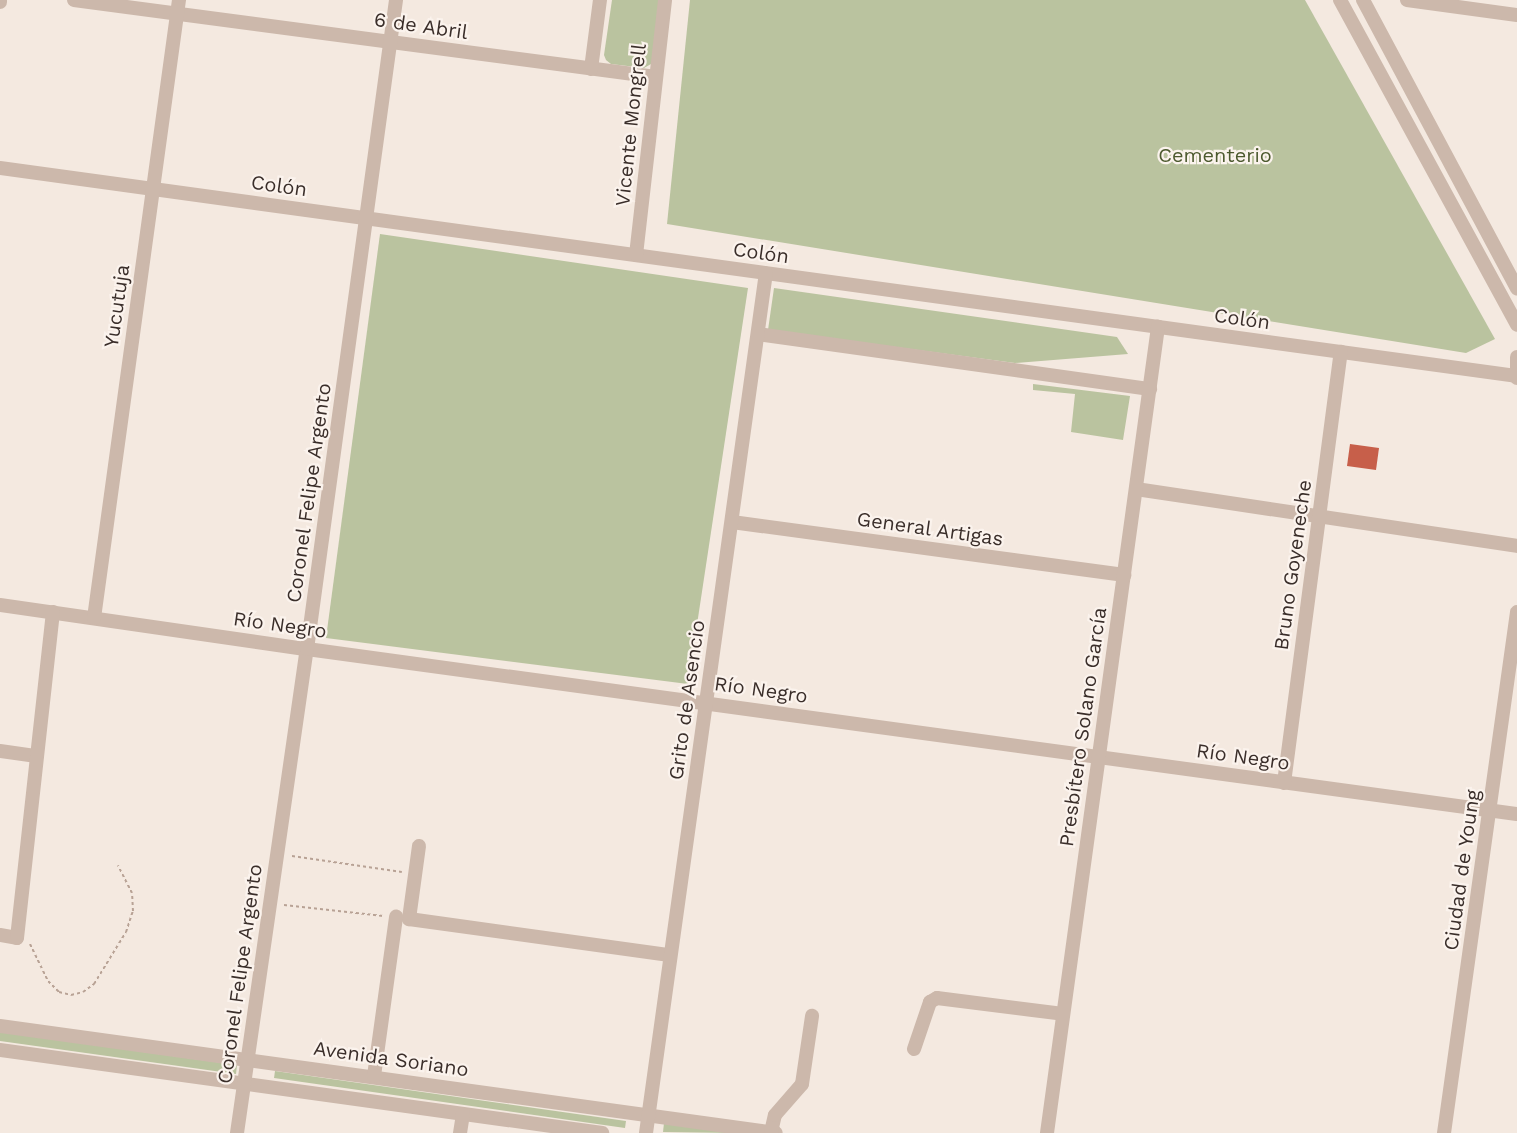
<!DOCTYPE html>
<meta charset="utf-8">
<style>
body{margin:0}
#map{position:relative;width:1517px;height:1133px;overflow:hidden;background:#f4e9e0;font-family:"Work Sans",sans-serif}
div>[style]{position:absolute}
[style*='--x']{left:calc(var(--x)*1px);top:calc(var(--y)*1px);width:calc(var(--w)*1px);rotate:calc(var(--a)*1deg)}
.green>*{inset:0;background:#bac39f}
.building>*{inset:0;background:#c75f4a}
.path>*{height:2px;margin-top:-1px;transform-origin:0;background:repeating-linear-gradient(90deg,#b8a295 0 3px,transparent 0 6px)}
.minor>*{height:14px;margin:-7px;padding:0 7px;transform-origin:7px;border-radius:7px;background:#ccb8ab}
span{translate:-50% -50%;white-space:nowrap;text-align:center;line-height:1.15;-webkit-text-stroke:4.5px #fbf3ed;paint-order:stroke}
.street-label{font-size:20px;color:#3a2e2a}
.park-label{font-size:20px;color:#4c592e}
</style>
<div id="map">
<div class="green">
<i style="clip-path:polygon(612px 0,661px 0,654px 56px,651px 64px,644px 68px,611px 64px,606px 60px,604px 55px)"></i>
<i style="clip-path:polygon(690px 0,1305px 0,1495px 339px,1466px 353px,667px 224px)"></i>
<i style="clip-path:polygon(380px 234px,748px 288px,688px 684px,326px 638px)"></i>
<i style="clip-path:polygon(774px 288px,1117px 337px,1128px 354px,1015px 363px,768px 330px)"></i>
<i style="clip-path:polygon(1033px 384px,1130px 396px,1123px 440px,1071px 432px,1075px 394px,1033px 390px)"></i>
<i style="clip-path:polygon(0 1032px,237px 1065px,236px 1074px,0 1041px)"></i>
<i style="clip-path:polygon(275px 1071px,626px 1121px,625px 1128px,274px 1078px)"></i>
<i style="clip-path:polygon(664px 1123px,732px 1133px,663px 1132px)"></i>
</div>
<div class="building">
<i style="clip-path:polygon(1350px 444px,1379px 448px,1376px 470px,1347px 466px)"></i>
</div>
<div class="path">
<i style="--x:292;--y:856;--w:111;--a:8.3"></i>
<i style="--x:284;--y:905;--w:100;--a:6.3"></i>
<i style="--x:30;--y:944;--w:41;--a:64.1"></i>
<i style="--x:48;--y:981;--w:16;--a:45"></i>
<i style="--x:59;--y:992;--w:12;--a:14"></i>
<i style="--x:71;--y:995;--w:12;--a:-14"></i>
<i style="--x:83;--y:992;--w:14;--a:-36"></i>
<i style="--x:94;--y:984;--w:61;--a:-58.4"></i>
<i style="--x:126;--y:932;--w:22;--a:-72"></i>
<i style="--x:133;--y:911;--w:18;--a:-93"></i>
<i style="--x:132;--y:893;--w:31;--a:-117"></i>
</div>
<div class="minor">
<i style="--x:74;--y:0;--w:587;--a:7.54"></i>
<i style="--x:1340;--y:0;--w:370;--a:61.4"></i>
<i style="--x:1363;--y:0;--w:327;--a:61.9"></i>
<i style="--x:1407;--y:0;--w:111;--a:7.8"></i>
<i style="--x:0;--y:2;--w:2;--a:-90"></i>
<i style="--x:591;--y:69;--w:70;--a:-82.6"></i>
<i style="--x:0;--y:168;--w:1530;--a:7.81"></i>
<i style="--x:636;--y:255;--w:257;--a:-83.5"></i>
<i style="--x:758;--y:334;--w:396;--a:8"></i>
<i style="--x:1517;--y:357;--w:21;--a:90"></i>
<i style="--x:1136;--y:489;--w:385;--a:8.5"></i>
<i style="--x:732;--y:522;--w:396;--a:7.7"></i>
<i style="--x:0;--y:605;--w:310;--a:8.2"></i>
<i style="--x:307;--y:649;--w:1221;--a:7.77"></i>
<i style="--x:94;--y:618;--w:624;--a:-82.17"></i>
<i style="--x:0;--y:751;--w:37;--a:8"></i>
<i style="--x:1284;--y:783;--w:435;--a:-82.5"></i>
<i style="--x:419;--y:846;--w:74;--a:97.8"></i>
<i style="--x:409;--y:919;--w:263;--a:7.9"></i>
<i style="--x:0;--y:935;--w:17;--a:10"></i>
<i style="--x:17;--y:938;--w:328;--a:-83.7"></i>
<i style="--x:0;--y:1026;--w:783;--a:7.85"></i>
<i style="--x:914;--y:1049;--w:50;--a:-71.2"></i>
<i style="--x:930;--y:1002;--w:8;--a:-30"></i>
<i style="--x:937;--y:998;--w:127;--a:7.2"></i>
<i style="--x:0;--y:1050;--w:608;--a:7.85"></i>
<i style="--x:374;--y:1076;--w:161;--a:-82.1"></i>
<i style="--x:771;--y:1132;--w:17;--a:-77"></i>
<i style="--x:775;--y:1115;--w:41;--a:-48.9"></i>
<i style="--x:802;--y:1084;--w:69;--a:-81.6"></i>
<i style="--x:237;--y:1133;--w:489;--a:-81.8"></i>
<i style="--x:307;--y:649;--w:655;--a:-82.19"></i>
<i style="--x:460;--y:1133;--w:19;--a:-81"></i>
<i style="--x:646;--y:1133;--w:868;--a:-82.06"></i>
<i style="--x:1047;--y:1133;--w:814;--a:-82.16"></i>
<i style="--x:1444;--y:1133;--w:526;--a:-82.02"></i>
</div>
<div class="street-label">
<span style="left:421px;top:26px;rotate:8deg">6 de Abril</span>
<span style="left:631px;top:125px;rotate:-84deg">Vicente Mongrell</span>
<span style="left:279px;top:186px;rotate:8deg">Colón</span>
<span style="left:761px;top:253px;rotate:8deg">Colón</span>
<span style="left:117px;top:306px;rotate:-82deg">Yucutuja</span>
<span style="left:1242px;top:319px;rotate:8deg">Colón</span>
<span style="left:309px;top:493px;rotate:-82deg">Coronel Felipe Argento</span>
<span style="left:930px;top:529px;rotate:8deg">General Artigas</span>
<span style="left:1293px;top:565px;rotate:-82deg">Bruno Goyeneche</span>
<span style="left:280px;top:625px;rotate:8deg">Río Negro</span>
<span style="left:761px;top:690px;rotate:8deg">Río Negro</span>
<span style="left:687px;top:700px;rotate:-82deg">Grito de Asencio</span>
<span style="left:1083px;top:727px;rotate:-82deg">Presbítero Solano García</span>
<span style="left:1243px;top:757px;rotate:8deg">Río Negro</span>
<span style="left:1462px;top:870px;rotate:-82deg">Ciudad de Young</span>
<span style="left:240px;top:974px;rotate:-82deg">Coronel Felipe Argento</span>
<span style="left:391px;top:1059px;rotate:8deg">Avenida Soriano</span>
</div>
<div class="park-label">
<span style="left:1215px;top:155px">Cementerio</span>
</div>
</div>
